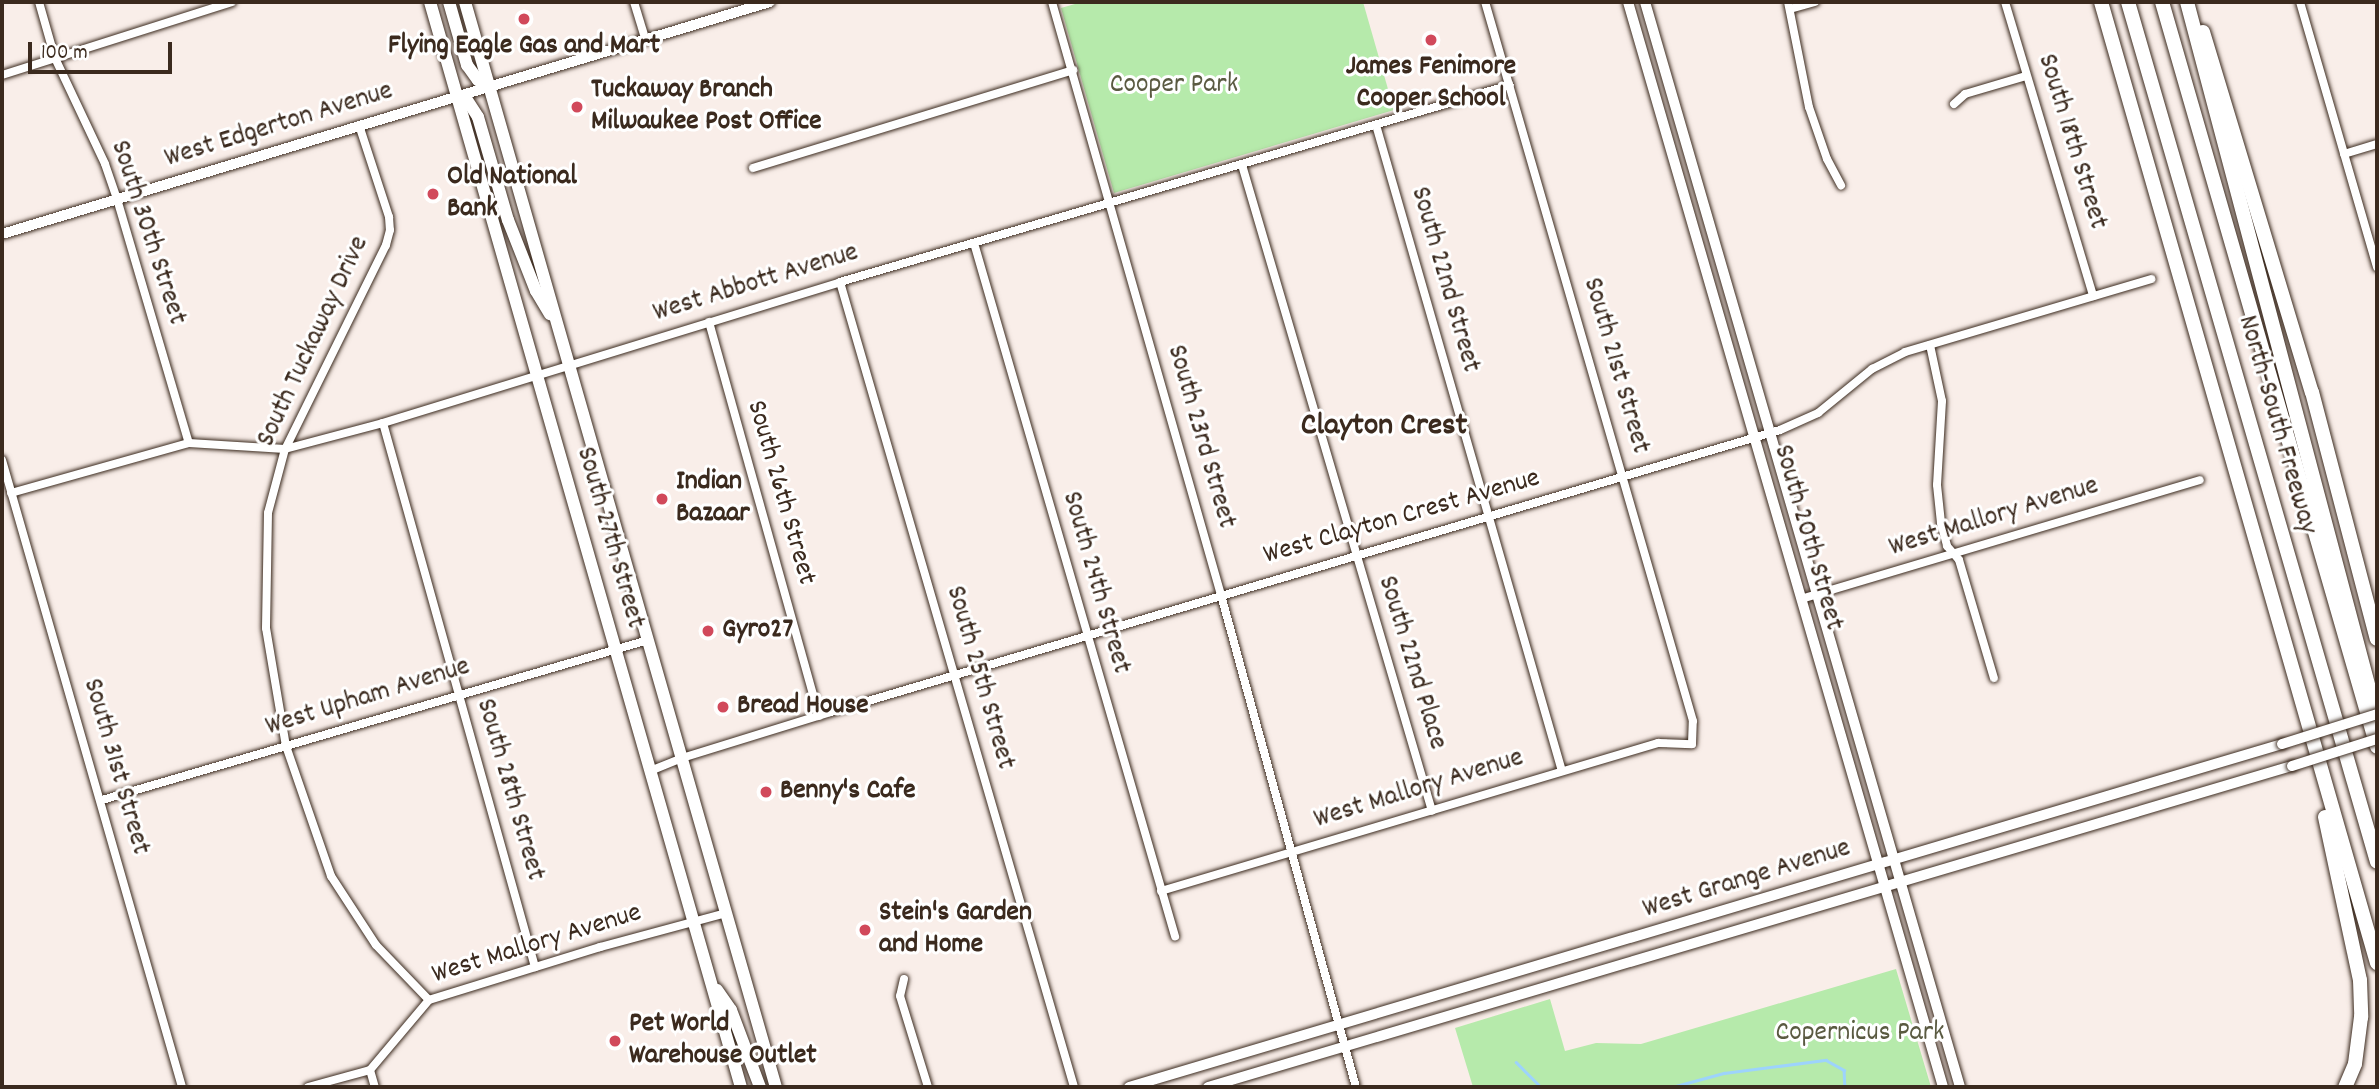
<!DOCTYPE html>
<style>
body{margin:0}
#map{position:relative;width:2379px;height:1089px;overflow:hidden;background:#f9eee9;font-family:Dekko,sans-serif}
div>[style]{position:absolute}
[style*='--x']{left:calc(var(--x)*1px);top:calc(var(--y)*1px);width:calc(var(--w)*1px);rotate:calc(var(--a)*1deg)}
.green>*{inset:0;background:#b6eaab}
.stream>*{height:2.5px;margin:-1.25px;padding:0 1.25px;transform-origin:1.25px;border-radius:1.25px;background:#9dd3fc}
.roads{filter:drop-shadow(0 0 2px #3b2a1e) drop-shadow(0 0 2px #3b2a1e)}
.street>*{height:8px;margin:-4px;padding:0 4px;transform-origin:4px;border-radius:4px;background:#fff}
.secondary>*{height:10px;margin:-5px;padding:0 5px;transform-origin:5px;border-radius:5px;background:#fff}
.primary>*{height:12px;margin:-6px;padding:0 6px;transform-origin:6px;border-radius:6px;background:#fff}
.highway>*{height:14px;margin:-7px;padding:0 7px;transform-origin:7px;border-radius:7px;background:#fff}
.bridges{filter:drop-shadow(0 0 2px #3b2a1e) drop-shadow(0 0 2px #3b2a1e)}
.secondary-bridge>*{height:10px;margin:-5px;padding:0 5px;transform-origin:5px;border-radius:5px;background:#fff}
.dots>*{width:19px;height:19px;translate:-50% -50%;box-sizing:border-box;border:4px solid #fff;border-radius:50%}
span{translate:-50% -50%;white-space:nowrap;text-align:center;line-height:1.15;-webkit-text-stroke:6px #fff;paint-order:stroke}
.poi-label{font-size:28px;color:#3b2a1e;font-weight:700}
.left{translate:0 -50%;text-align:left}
.park-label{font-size:28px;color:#5a5a41}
.street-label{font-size:28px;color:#3b2a1e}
.quarter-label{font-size:32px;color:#3b2a1e;font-weight:700}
.frame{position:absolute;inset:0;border:4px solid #3b2a1e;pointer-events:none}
.scale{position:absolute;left:28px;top:42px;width:144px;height:32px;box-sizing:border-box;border:4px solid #3b2a1e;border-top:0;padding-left:9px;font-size:21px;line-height:24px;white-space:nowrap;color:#3b2a1e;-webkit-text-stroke:5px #fff;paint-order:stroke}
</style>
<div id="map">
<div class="green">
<i style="clip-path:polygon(1082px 2px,1363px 2px,1394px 110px,1114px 193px,1061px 8px)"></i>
<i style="clip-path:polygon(1896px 969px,1931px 1087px,1473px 1087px,1455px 1028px,1550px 999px,1565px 1051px,1596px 1043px,1641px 1044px)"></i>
</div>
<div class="stream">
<i style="--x:1516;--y:1062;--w:35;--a:45"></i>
<i style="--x:1672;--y:1087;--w:54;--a:-15.1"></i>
<i style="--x:1724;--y:1073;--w:103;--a:-7.3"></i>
<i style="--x:1826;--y:1060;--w:21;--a:29"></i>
<i style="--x:1844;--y:1070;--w:17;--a:87"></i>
</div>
<div class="roads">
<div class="street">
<i style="--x:39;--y:2;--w:58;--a:74.1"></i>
<i style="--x:55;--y:58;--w:117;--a:64.7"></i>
<i style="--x:105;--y:164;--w:37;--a:71"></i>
<i style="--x:117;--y:199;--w:254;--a:73.6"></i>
<i style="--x:634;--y:2;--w:39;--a:73"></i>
<i style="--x:1052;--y:2;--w:617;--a:74.09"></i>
<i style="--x:1221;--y:595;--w:510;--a:74.66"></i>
<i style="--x:1788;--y:2;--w:107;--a:78.7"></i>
<i style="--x:1809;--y:107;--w:55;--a:70.9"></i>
<i style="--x:1827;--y:159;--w:30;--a:62"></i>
<i style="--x:2005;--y:2;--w:307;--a:73.3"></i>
<i style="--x:2300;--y:2;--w:276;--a:73.8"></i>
<i style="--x:1790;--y:9;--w:26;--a:-16"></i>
<i style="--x:2;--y:75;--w:241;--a:-17.6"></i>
<i style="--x:1954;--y:104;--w:15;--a:-42"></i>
<i style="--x:1965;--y:94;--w:64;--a:-16.4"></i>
<i style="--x:359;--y:125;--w:97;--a:71.9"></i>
<i style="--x:389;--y:217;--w:13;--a:86"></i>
<i style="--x:390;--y:230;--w:16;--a:105"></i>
<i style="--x:386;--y:245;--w:228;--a:116.3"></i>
<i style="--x:285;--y:449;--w:66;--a:104.9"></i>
<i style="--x:268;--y:513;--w:115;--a:91"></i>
<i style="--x:266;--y:628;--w:120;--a:80.4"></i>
<i style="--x:286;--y:746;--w:138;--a:70.9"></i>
<i style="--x:331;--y:876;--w:82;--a:56.9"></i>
<i style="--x:376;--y:945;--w:76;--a:46.1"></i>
<i style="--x:1376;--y:125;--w:672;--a:73.94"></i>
<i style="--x:2344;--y:154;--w:34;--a:-17"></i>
<i style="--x:1242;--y:165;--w:673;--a:73.61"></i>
<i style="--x:753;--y:168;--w:335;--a:-17"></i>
<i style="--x:974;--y:243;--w:722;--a:73.83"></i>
<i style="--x:840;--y:282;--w:838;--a:73.79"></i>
<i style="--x:709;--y:322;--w:409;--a:74.4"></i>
<i style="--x:1930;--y:345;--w:57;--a:77.9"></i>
<i style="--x:1942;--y:401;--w:84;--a:93.4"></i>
<i style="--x:1937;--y:485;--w:38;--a:84"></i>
<i style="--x:1941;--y:523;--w:24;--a:75"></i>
<i style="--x:1947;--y:546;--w:18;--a:49"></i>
<i style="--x:1959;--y:560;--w:123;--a:73.5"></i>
<i style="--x:383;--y:423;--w:565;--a:74.39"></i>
<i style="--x:2;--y:460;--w:652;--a:73.98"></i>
<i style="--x:11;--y:493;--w:185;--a:-15.7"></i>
<i style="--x:189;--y:443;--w:96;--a:3.6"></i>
<i style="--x:285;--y:449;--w:101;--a:-14.9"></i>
<i style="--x:383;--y:423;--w:478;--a:-17.1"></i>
<i style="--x:840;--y:282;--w:698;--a:-16.38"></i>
<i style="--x:1801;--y:599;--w:416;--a:-16.6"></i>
<i style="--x:650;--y:771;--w:35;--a:-22"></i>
<i style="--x:682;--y:758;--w:156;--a:-17.2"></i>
<i style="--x:831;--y:712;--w:990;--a:-16.55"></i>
<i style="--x:1780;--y:430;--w:42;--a:-24.1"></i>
<i style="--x:1818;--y:413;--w:70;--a:-39.2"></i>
<i style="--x:1872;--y:369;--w:37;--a:-27"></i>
<i style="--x:1905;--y:352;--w:257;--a:-16.5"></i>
<i style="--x:102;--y:800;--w:569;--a:-16.33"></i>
<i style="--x:1161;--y:891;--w:519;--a:-16.58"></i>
<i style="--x:1658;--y:743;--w:34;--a:2"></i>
<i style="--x:1692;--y:744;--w:23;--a:-88"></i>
<i style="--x:1693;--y:721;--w:748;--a:-106.13"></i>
<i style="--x:904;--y:979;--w:17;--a:103"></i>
<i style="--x:900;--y:996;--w:95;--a:72.9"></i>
<i style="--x:370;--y:1070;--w:18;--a:74"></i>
<i style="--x:308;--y:1087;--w:64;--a:-15.3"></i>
<i style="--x:370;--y:1070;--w:92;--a:-49.9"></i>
<i style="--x:429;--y:1000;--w:179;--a:-17.2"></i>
<i style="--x:600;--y:947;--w:131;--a:-15.1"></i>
</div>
<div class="secondary">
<i style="--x:1628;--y:2;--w:1130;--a:73.81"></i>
<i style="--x:1645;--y:2;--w:1130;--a:73.81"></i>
<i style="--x:2;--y:234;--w:802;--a:-16.81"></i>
<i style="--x:1129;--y:1087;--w:1203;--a:-16.57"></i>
<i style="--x:1208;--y:1087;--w:1131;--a:-16.5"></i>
</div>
<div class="primary">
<i style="--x:430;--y:2;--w:1129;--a:74.01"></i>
<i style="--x:449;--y:2;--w:66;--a:74.1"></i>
<i style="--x:467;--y:65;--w:19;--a:54"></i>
<i style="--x:478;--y:80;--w:12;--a:24"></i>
<i style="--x:465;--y:2;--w:1129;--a:74.01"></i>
<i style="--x:457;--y:95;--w:11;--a:27"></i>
<i style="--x:467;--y:100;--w:20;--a:57"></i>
<i style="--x:478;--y:117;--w:107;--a:73.8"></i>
<i style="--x:508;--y:220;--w:76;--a:68.5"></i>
<i style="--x:536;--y:291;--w:27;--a:59"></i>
<i style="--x:717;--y:990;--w:24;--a:55"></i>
<i style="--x:731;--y:1010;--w:82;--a:69.4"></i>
</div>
<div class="highway">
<i style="--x:2101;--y:2;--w:1000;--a:73.98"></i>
<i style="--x:2128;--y:2;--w:895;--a:73.85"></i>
<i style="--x:2162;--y:2;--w:775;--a:73.9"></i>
<i style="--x:2187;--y:2;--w:741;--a:75.14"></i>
<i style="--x:2203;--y:32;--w:376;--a:73.2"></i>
<i style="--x:2312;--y:392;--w:255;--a:75.3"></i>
<i style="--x:2325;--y:817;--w:167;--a:77.9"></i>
<i style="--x:2360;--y:980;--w:37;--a:88"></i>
<i style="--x:2361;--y:1017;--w:47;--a:97.3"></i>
<i style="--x:2355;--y:1064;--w:25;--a:113"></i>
</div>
</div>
<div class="bridges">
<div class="secondary-bridge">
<i style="--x:2282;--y:744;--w:100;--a:-17.5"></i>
<i style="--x:2292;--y:766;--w:89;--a:-17.6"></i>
</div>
</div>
<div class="dots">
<i style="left:524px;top:19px;background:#d1495b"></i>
<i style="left:1431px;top:40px;background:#d1495b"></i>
<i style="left:577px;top:107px;background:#d1495b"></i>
<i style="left:433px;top:194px;background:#d1495b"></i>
<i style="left:662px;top:499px;background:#d1495b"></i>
<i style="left:708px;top:631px;background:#d1495b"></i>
<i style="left:723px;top:707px;background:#d1495b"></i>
<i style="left:766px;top:792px;background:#d1495b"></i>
<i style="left:865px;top:930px;background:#d1495b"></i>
<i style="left:615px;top:1041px;background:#d1495b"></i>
</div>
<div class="poi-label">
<span style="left:524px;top:47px">Flying Eagle Gas and Mart</span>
<span style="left:1431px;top:84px">James Fenimore<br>Cooper School</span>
<span class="left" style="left:591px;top:107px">Tuckaway Branch<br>Milwaukee Post Office</span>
<span class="left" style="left:447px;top:194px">Old National<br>Bank</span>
<span class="left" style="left:676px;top:499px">Indian<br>Bazaar</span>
<span class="left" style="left:722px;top:631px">Gyro27</span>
<span class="left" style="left:737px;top:707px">Bread House</span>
<span class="left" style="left:780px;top:792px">Benny's Cafe</span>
<span class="left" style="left:879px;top:930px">Stein's Garden<br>and Home</span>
<span class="left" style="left:629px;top:1041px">Pet World<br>Warehouse Outlet</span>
</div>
<div class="park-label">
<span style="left:1174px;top:86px">Cooper Park</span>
<span style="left:1860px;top:1034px">Copernicus Park</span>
</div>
<div class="street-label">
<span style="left:279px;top:126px;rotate:-17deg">West Edgerton Avenue</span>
<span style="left:2071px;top:142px;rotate:73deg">South 18th Street</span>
<span style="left:147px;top:233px;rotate:72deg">South 30th Street</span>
<span style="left:1444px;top:280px;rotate:74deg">South 22nd Street</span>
<span style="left:756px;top:284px;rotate:-17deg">West Abbott Avenue</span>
<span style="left:314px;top:342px;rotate:-65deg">South Tuckaway Drive</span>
<span style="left:1615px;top:366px;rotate:74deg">South 21st Street</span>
<span style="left:2276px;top:425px;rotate:74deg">North-South Freeway</span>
<span style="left:1200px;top:437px;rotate:74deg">South 23rd Street</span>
<span style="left:780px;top:493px;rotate:74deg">South 26th Street</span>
<span style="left:1402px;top:518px;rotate:-16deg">West Clayton Crest Avenue</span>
<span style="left:1994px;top:518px;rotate:-17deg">West Mallory Avenue</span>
<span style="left:609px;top:538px;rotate:74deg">South 27th Street</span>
<span style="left:1807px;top:538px;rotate:74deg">South 20th Street</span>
<span style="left:1095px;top:583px;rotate:74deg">South 24th Street</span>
<span style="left:1411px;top:663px;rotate:73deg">South 22nd Place</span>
<span style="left:979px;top:678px;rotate:74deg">South 25th Street</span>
<span style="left:368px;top:698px;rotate:-17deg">West Upham Avenue</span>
<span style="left:115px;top:767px;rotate:74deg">South 31st Street</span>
<span style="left:509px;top:790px;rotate:74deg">South 28th Street</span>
<span style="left:1419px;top:790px;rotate:-17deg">West Mallory Avenue</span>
<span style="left:1747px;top:880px;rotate:-17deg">West Grange Avenue</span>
<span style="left:537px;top:945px;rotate:-17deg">West Mallory Avenue</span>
</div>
<div class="quarter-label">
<span style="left:1384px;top:427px">Clayton Crest</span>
</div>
<div class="frame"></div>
<div class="scale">100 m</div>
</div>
